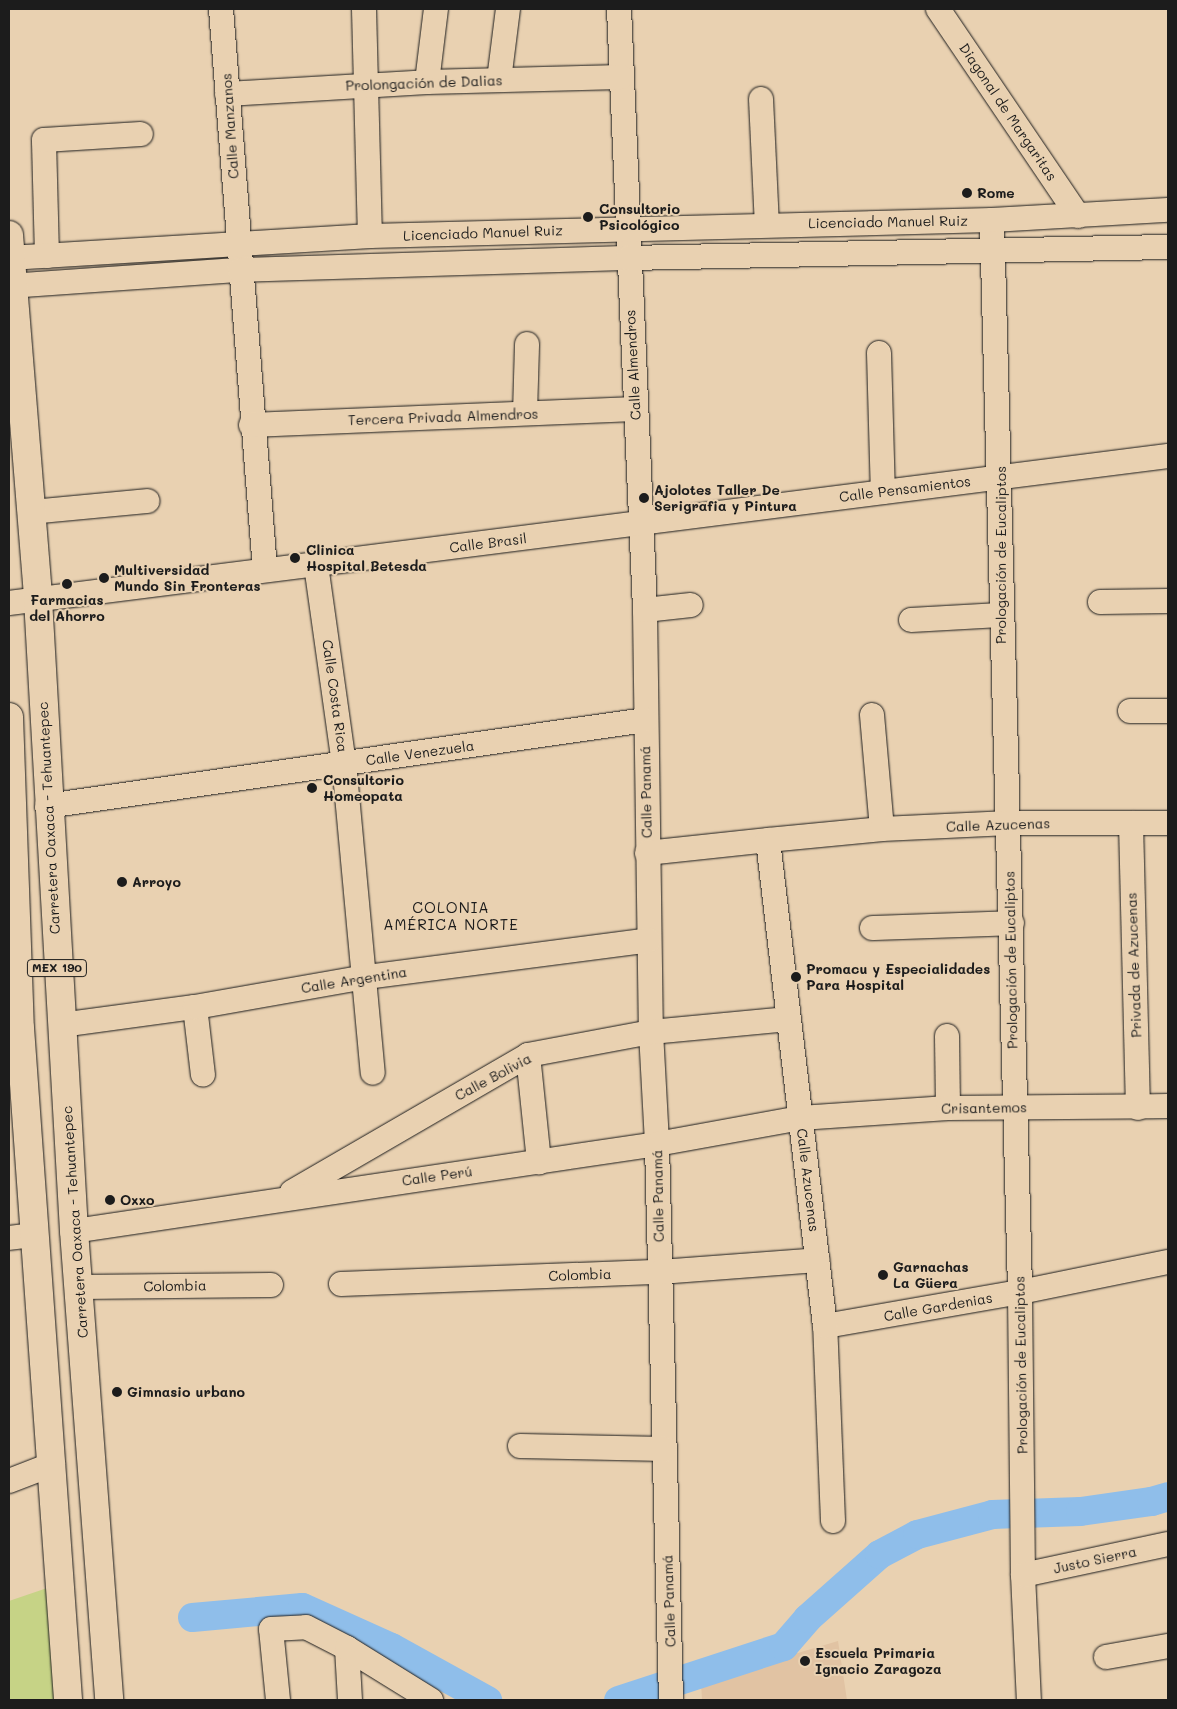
<!DOCTYPE html>
<meta charset="utf-8">
<style>
body{margin:0}
#map{position:relative;width:1177px;height:1709px;overflow:hidden;background:#e9d1b1;font-family:Mali,sans-serif}
div>[style]{position:absolute}
[style*='--x']{left:calc(var(--x)*1px);top:calc(var(--y)*1px);width:calc(var(--w)*1px);rotate:calc(var(--a)*1deg)}
.built>*{inset:0;background:#e1c3a3}
.green>*{inset:0;background:#c6d386}
.river>*{height:29px;margin:-14.5px;padding:0 14.5px;transform-origin:14.5px;border-radius:14.5px;background:#8fbeea}
.roads{filter:drop-shadow(0 0 1px #1c1c1c) drop-shadow(0 0 1px #1c1c1c)}
.minor>*{height:24px;margin:-12px;padding:0 12px;transform-origin:12px;border-radius:12px;background:#e9d1b1}
.major>*{height:28px;margin:-14px;padding:0 14px;transform-origin:14px;border-radius:14px;background:#e9d1b1}
.dots>*{width:14px;height:14px;translate:-50% -50%;box-sizing:border-box;border:2px solid #e9d1b1;border-radius:50%}
span{translate:-50% -50%;white-space:nowrap;text-align:center;line-height:1.15;-webkit-text-stroke:4px #e9d1b1;paint-order:stroke}
.shield-label span{padding:1px 4px;background:#e9d1b1;border:1px solid;border-radius:4px;-webkit-text-stroke-width:0}
.shield-label{font-size:12px;color:#1c1c1c;font-weight:700}
.street-label{font-size:14px;color:#1c1c1c}
.poi-label{font-size:14px;color:#1c1c1c;font-weight:700}
.left{translate:0 -50%;text-align:left}
.neighbourhood-label{font-size:15px;color:#1c1c1c;letter-spacing:1px}
.frame{position:absolute;inset:0;border:10px solid #1c1c1c;pointer-events:none}
</style>
<div id="map">
<div class="built">
<i style="clip-path:polygon(838px 1641px,847px 1700px,702px 1700px,701px 1682px)"></i>
</div>
<div class="green">
<i style="clip-path:polygon(56px 1585px,62px 1700px,9px 1700px,9px 1601px)"></i>
</div>
<div class="river">
<i style="--x:192;--y:1617;--w:110;--a:-5.2"></i>
<i style="--x:302;--y:1607;--w:98;--a:24.2"></i>
<i style="--x:391;--y:1647;--w:110;--a:28.9"></i>
<i style="--x:618;--y:1700;--w:174;--a:-18.1"></i>
<i style="--x:783;--y:1646;--w:37;--a:-49"></i>
<i style="--x:807;--y:1618;--w:96;--a:-41.6"></i>
<i style="--x:879;--y:1554;--w:43;--a:-27.8"></i>
<i style="--x:917;--y:1534;--w:78;--a:-14.9"></i>
<i style="--x:992;--y:1514;--w:88;--a:-2"></i>
<i style="--x:1080;--y:1511;--w:72;--a:-8"></i>
<i style="--x:1151;--y:1501;--w:18;--a:-16"></i>
</div>
<div class="roads">
<div class="minor">
<i style="--x:221;--y:9;--w:562;--a:85.51"></i>
<i style="--x:364;--y:9;--w:227;--a:88.5"></i>
<i style="--x:619;--y:9;--w:602;--a:87.52"></i>
<i style="--x:645;--y:610;--w:422;--a:89.2"></i>
<i style="--x:651;--y:1032;--w:112;--a:86.9"></i>
<i style="--x:657;--y:1144;--w:556;--a:88.56"></i>
<i style="--x:938;--y:9;--w:250;--a:55.9"></i>
<i style="--x:499;--y:80;--w:72;--a:-82.8"></i>
<i style="--x:427;--y:82;--w:74;--a:-83"></i>
<i style="--x:227;--y:94;--w:200;--a:-3.4"></i>
<i style="--x:427;--y:82;--w:194;--a:-1.5"></i>
<i style="--x:761;--y:99;--w:125;--a:87.3"></i>
<i style="--x:992;--y:220;--w:1072;--a:88.5"></i>
<i style="--x:1020;--y:1292;--w:283;--a:89.4"></i>
<i style="--x:1023;--y:1575;--w:125;--a:87.3"></i>
<i style="--x:47;--y:256;--w:116;--a:-91.5"></i>
<i style="--x:44;--y:140;--w:97;--a:-3.5"></i>
<i style="--x:9;--y:258;--w:362;--a:-3.5"></i>
<i style="--x:370;--y:236;--w:622;--a:-1.47"></i>
<i style="--x:992;--y:220;--w:176;--a:-3.3"></i>
<i style="--x:9;--y:286;--w:232;--a:-4"></i>
<i style="--x:240;--y:270;--w:388;--a:-1.8"></i>
<i style="--x:628;--y:258;--w:540;--a:-1.17"></i>
<i style="--x:879;--y:353;--w:139;--a:88.4"></i>
<i style="--x:525;--y:413;--w:69;--a:-88.3"></i>
<i style="--x:251;--y:425;--w:384;--a:-2.4"></i>
<i style="--x:31;--y:512;--w:117;--a:-5.4"></i>
<i style="--x:316;--y:565;--w:200;--a:82"></i>
<i style="--x:344;--y:763;--w:311;--a:84.7"></i>
<i style="--x:1100;--y:602;--w:68;--a:-0.8"></i>
<i style="--x:9;--y:603;--w:1168;--a:-7.23"></i>
<i style="--x:645;--y:610;--w:46;--a:-6.2"></i>
<i style="--x:911;--y:620;--w:89;--a:-3.2"></i>
<i style="--x:1130;--y:711;--w:38;--a:0"></i>
<i style="--x:872;--y:715;--w:114;--a:85"></i>
<i style="--x:47;--y:806;--w:604;--a:-8.18"></i>
<i style="--x:1131;--y:823;--w:285;--a:88.6"></i>
<i style="--x:647;--y:853;--w:122;--a:-6.1"></i>
<i style="--x:872;--y:928;--w:140;--a:-2"></i>
<i style="--x:195;--y:1007;--w:68;--a:83.3"></i>
<i style="--x:61;--y:1025;--w:135;--a:-7.7"></i>
<i style="--x:195;--y:1007;--w:174;--a:-10"></i>
<i style="--x:366;--y:977;--w:285;--a:-7.4"></i>
<i style="--x:947;--y:1036;--w:72;--a:89.2"></i>
<i style="--x:528;--y:1055;--w:108;--a:84.1"></i>
<i style="--x:292;--y:1192;--w:273;--a:-30.1"></i>
<i style="--x:528;--y:1055;--w:125;--a:-10.6"></i>
<i style="--x:651;--y:1032;--w:138;--a:-5.4"></i>
<i style="--x:74;--y:1231;--w:589;--a:-8.49"></i>
<i style="--x:657;--y:1144;--w:145;--a:-10.3"></i>
<i style="--x:800;--y:1118;--w:148;--a:-3.9"></i>
<i style="--x:948;--y:1108;--w:220;--a:-0.5"></i>
<i style="--x:9;--y:1238;--w:24;--a:-7"></i>
<i style="--x:341;--y:1284;--w:319;--a:-2.2"></i>
<i style="--x:660;--y:1272;--w:158;--a:-4.3"></i>
<i style="--x:80;--y:1287;--w:191;--a:-0.6"></i>
<i style="--x:825;--y:1326;--w:198;--a:-9.9"></i>
<i style="--x:1020;--y:1292;--w:151;--a:-11.5"></i>
<i style="--x:520;--y:1446;--w:145;--a:1.2"></i>
<i style="--x:9;--y:1481;--w:47;--a:-21.1"></i>
<i style="--x:833;--y:1521;--w:195;--a:-92.3"></i>
<i style="--x:825;--y:1326;--w:489;--a:-96.7"></i>
<i style="--x:768;--y:840;--w:115;--a:-5.5"></i>
<i style="--x:882;--y:829;--w:127;--a:-2.7"></i>
<i style="--x:1009;--y:823;--w:159;--a:0"></i>
<i style="--x:1023;--y:1575;--w:148;--a:-12.1"></i>
<i style="--x:347;--y:1648;--w:52;--a:86.7"></i>
<i style="--x:1106;--y:1657;--w:63;--a:-10.1"></i>
<i style="--x:278;--y:1700;--w:71;--a:-95.6"></i>
<i style="--x:271;--y:1629;--w:35;--a:-3"></i>
<i style="--x:306;--y:1627;--w:46;--a:27.1"></i>
<i style="--x:347;--y:1648;--w:99;--a:31.8"></i>
</div>
<div class="major">
<i style="--x:9;--y:235;--w:365;--a:85.4"></i>
<i style="--x:38;--y:599;--w:633;--a:86.74"></i>
<i style="--x:74;--y:1231;--w:470;--a:85.7"></i>
<i style="--x:9;--y:717;--w:311;--a:88"></i>
<i style="--x:20;--y:1028;--w:674;--a:85.91"></i>
</div>
</div>
<div class="dots">
<i style="left:967px;top:193px;background:#1c1c1c"></i>
<i style="left:588px;top:217px;background:#1c1c1c"></i>
<i style="left:644px;top:498px;background:#1c1c1c"></i>
<i style="left:295px;top:558px;background:#1c1c1c"></i>
<i style="left:104px;top:578px;background:#1c1c1c"></i>
<i style="left:67px;top:584px;background:#1c1c1c"></i>
<i style="left:312px;top:788px;background:#1c1c1c"></i>
<i style="left:122px;top:882px;background:#1c1c1c"></i>
<i style="left:796px;top:977px;background:#1c1c1c"></i>
<i style="left:110px;top:1200px;background:#1c1c1c"></i>
<i style="left:883px;top:1275px;background:#1c1c1c"></i>
<i style="left:117px;top:1392px;background:#1c1c1c"></i>
<i style="left:805px;top:1661px;background:#1c1c1c"></i>
</div>
<div class="shield-label">
<span style="left:57px;top:968px">MEX 190</span>
</div>
<div class="street-label">
<span style="left:424px;top:83px;rotate:-2deg">Prolongación de Dalias</span>
<span style="left:1008px;top:112px;rotate:56deg">Diagonal de Margaritas</span>
<span style="left:230px;top:126px;rotate:-94deg">Calle Manzanos</span>
<span style="left:888px;top:222px;rotate:-1deg">Licenciado Manuel Ruiz</span>
<span style="left:483px;top:233px;rotate:-2deg">Licenciado Manuel Ruiz</span>
<span style="left:633px;top:365px;rotate:-93deg">Calle Almendros</span>
<span style="left:443px;top:417px;rotate:-2deg">Tercera Privada Almendros</span>
<span style="left:905px;top:489px;rotate:-7deg">Calle Pensamientos</span>
<span style="left:488px;top:543px;rotate:-7deg">Calle Brasil</span>
<span style="left:1001px;top:555px;rotate:-90deg">Prologación de Eucaliptos</span>
<span style="left:335px;top:696px;rotate:82deg">Calle Costa Rica</span>
<span style="left:420px;top:753px;rotate:-8deg">Calle Venezuela</span>
<span style="left:646px;top:792px;rotate:-91deg">Calle Panamá</span>
<span style="left:49px;top:818px;rotate:-93deg">Carretera Oaxaca - Tehuantepec</span>
<span style="left:998px;top:825px;rotate:-2deg">Calle Azucenas</span>
<span style="left:1011px;top:960px;rotate:-91deg">Prologación de Eucaliptos</span>
<span style="left:1134px;top:965px;rotate:-92deg">Privada de Azucenas</span>
<span style="left:354px;top:980px;rotate:-9deg">Calle Argentina</span>
<span style="left:493px;top:1077px;rotate:-28deg">Calle Bolivia</span>
<span style="left:984px;top:1108px;rotate:-1deg">Crisantemos</span>
<span style="left:437px;top:1176px;rotate:-8deg">Calle Perú</span>
<span style="left:808px;top:1180px;rotate:83deg">Calle Azucenas</span>
<span style="left:658px;top:1196px;rotate:-91deg">Calle Panamá</span>
<span style="left:75px;top:1222px;rotate:-94deg">Carretera Oaxaca - Tehuantepec</span>
<span style="left:580px;top:1275px;rotate:-2deg">Colombia</span>
<span style="left:175px;top:1286px;rotate:-1deg">Colombia</span>
<span style="left:938px;top:1307px;rotate:-10deg">Calle Gardenias</span>
<span style="left:1021px;top:1365px;rotate:-91deg">Prologación de Eucaliptos</span>
<span style="left:1095px;top:1560px;rotate:-12deg">Justo Sierra</span>
<span style="left:669px;top:1601px;rotate:-92deg">Calle Panamá</span>
</div>
<div class="poi-label">
<span class="left" style="left:977px;top:193px">Rome</span>
<span class="left" style="left:599px;top:217px">Consultorio<br>Psicológico</span>
<span class="left" style="left:654px;top:498px">Ajolotes Taller De<br>Serigrafia y Pintura</span>
<span class="left" style="left:306px;top:558px">Clinica<br>Hospital Betesda</span>
<span class="left" style="left:114px;top:578px">Multiversidad<br>Mundo Sin Fronteras</span>
<span style="left:67px;top:608px">Farmacias<br>del Ahorro</span>
<span class="left" style="left:323px;top:788px">Consultorio<br>Homeopata</span>
<span class="left" style="left:132px;top:882px">Arroyo</span>
<span class="left" style="left:806px;top:977px">Promacu y Especialidades<br>Para Hospital</span>
<span class="left" style="left:120px;top:1200px">Oxxo</span>
<span class="left" style="left:893px;top:1275px">Garnachas<br>La Güera</span>
<span class="left" style="left:127px;top:1392px">Gimnasio urbano</span>
<span class="left" style="left:815px;top:1661px">Escuela Primaria<br>Ignacio Zaragoza</span>
</div>
<div class="neighbourhood-label">
<span style="left:451px;top:916px">COLONIA<br>AMÉRICA NORTE</span>
</div>
<div class="frame"></div>
</div>
